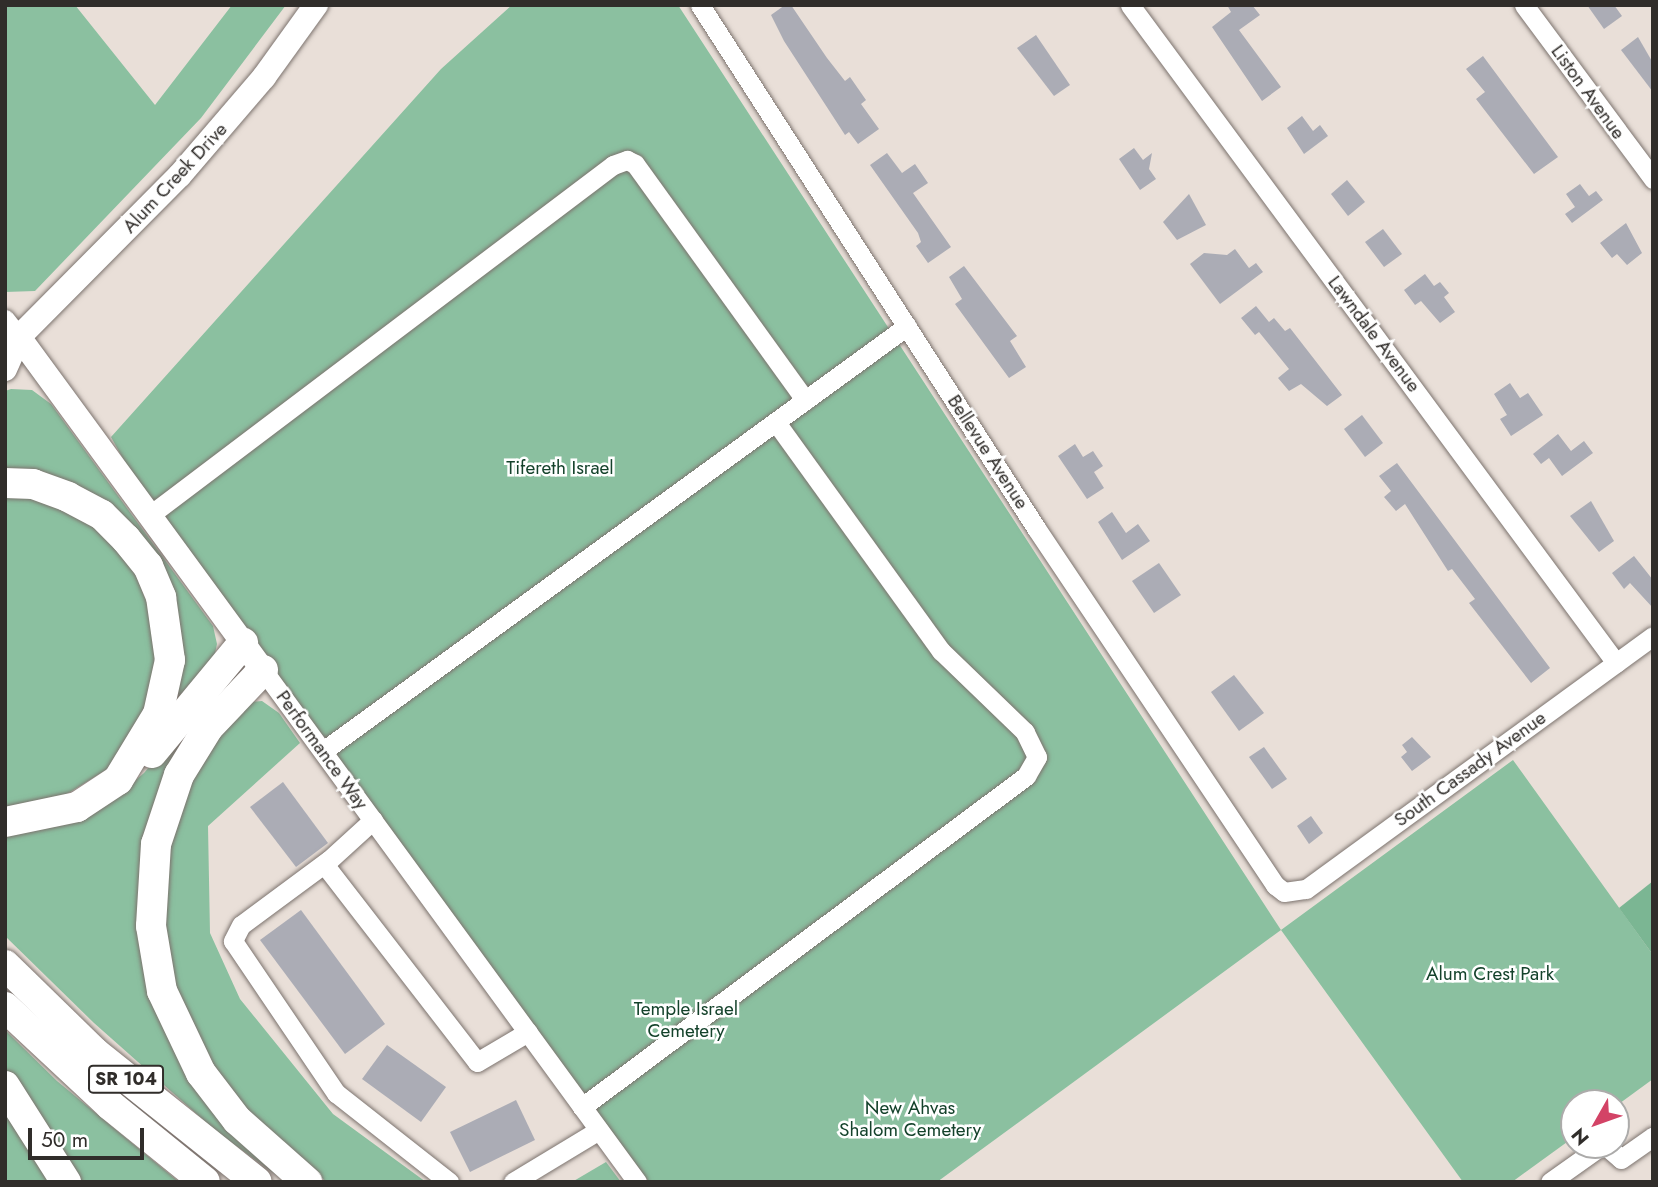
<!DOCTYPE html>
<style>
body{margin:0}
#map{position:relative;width:1658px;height:1187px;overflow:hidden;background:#e9dfd8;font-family:Jost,sans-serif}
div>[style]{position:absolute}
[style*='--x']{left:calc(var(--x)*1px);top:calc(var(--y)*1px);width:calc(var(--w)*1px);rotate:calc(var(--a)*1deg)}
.green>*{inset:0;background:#8bc0a0}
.forest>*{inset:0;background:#7bb693}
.building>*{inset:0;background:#abacb5}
.roads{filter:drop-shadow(0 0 2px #7c736e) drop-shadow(0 0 2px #7c736e)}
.minor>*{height:19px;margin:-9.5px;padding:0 9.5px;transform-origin:9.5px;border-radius:9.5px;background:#fff}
.major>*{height:24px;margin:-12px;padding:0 12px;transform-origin:12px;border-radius:12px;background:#fff}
.highway>*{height:30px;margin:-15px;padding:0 15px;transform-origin:15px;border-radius:15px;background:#fff}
span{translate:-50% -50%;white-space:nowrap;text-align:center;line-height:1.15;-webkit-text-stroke:5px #fff;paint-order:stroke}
.shield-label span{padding:2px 5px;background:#fff;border:2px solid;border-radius:5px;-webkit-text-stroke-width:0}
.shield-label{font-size:18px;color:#302d2a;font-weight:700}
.street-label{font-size:19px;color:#302d2a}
.park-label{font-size:19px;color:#14422b}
.frame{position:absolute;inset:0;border:7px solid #302d2a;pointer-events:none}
.north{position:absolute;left:1560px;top:1089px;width:70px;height:70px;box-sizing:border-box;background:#fff;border:2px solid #acabaa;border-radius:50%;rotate:230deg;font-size:19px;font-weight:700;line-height:28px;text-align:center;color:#302d2a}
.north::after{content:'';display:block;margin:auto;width:24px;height:32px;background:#d34366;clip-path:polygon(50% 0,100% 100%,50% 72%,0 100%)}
.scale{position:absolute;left:28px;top:1128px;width:116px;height:32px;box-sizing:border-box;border:4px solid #302d2a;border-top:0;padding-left:9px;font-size:21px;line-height:24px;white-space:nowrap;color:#302d2a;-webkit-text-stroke:5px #fff;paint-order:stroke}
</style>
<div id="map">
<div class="green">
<i style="clip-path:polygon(5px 5px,75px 5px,155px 105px,232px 5px,286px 5px,201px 118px,35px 291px,5px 292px)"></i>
<i style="clip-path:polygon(512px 5px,678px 5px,1281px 930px,1513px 760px,1653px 955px,1653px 1079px,1616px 1106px,1574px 1103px,1574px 1137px,1512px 1182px,1463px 1182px,1281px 930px,937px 1182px,649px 1182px,142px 493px,111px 437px,441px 69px)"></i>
<i style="clip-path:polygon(11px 389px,32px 390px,51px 404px,213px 626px,217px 644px,214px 658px,169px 717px,147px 555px,5px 476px,5px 391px)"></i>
<i style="clip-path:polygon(18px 494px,72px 511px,100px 528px,129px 558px,159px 633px,151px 708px,109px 768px,49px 805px,5px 809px,5px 495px)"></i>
<i style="clip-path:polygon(223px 679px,180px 758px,154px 991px,286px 1182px,217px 1132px,94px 1023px,5px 936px,5px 833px,60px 826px,86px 816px,119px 794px,144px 773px)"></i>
<i style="clip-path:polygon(262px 701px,279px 713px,300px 743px,208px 826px,210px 933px,240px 999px,333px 1114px,426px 1182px,327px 1182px,319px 1176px,217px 1083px,173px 991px,159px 882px,182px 796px,229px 715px,242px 703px)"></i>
<i style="clip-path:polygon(5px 1030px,57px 1081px,179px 1182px,75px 1182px,5px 1075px)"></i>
<i style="clip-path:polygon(5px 1112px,51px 1182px,5px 1182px)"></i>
<i style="clip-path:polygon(606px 1162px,621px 1182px,572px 1182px)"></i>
</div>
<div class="forest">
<i style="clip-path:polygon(1653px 881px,1653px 955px,1619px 908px)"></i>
</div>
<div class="building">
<i style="clip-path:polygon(785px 5px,791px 5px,827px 58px,845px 81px,850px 77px,866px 100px,861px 104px,879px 129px,858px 144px,849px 132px,845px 135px,784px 41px,771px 15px)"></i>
<i style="clip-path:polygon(1227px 5px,1252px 5px,1260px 15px,1239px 30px,1281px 87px,1262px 101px,1212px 27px,1231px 12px)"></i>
<i style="clip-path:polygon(1587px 5px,1614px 5px,1622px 16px,1604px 29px)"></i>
<i style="clip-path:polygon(1036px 35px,1070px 85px,1054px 96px,1017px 48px)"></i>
<i style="clip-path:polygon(1638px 37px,1653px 63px,1653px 92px,1621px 50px)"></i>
<i style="clip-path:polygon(1483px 56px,1558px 157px,1534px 174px,1476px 99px,1485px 92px,1466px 69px)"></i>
<i style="clip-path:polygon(1302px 116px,1313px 131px,1320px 125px,1328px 136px,1304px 154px,1287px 128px)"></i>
<i style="clip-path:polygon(1134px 148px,1143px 160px,1152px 153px,1149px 169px,1156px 179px,1140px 190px,1119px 159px)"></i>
<i style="clip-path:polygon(887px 153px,902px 173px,915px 164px,928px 183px,913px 193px,951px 247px,928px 263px,916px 246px,921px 242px,918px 233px,870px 165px)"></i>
<i style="clip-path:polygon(1347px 180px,1365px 202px,1348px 216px,1331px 194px)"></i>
<i style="clip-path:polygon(1580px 184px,1589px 196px,1596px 191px,1603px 200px,1572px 223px,1565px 214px,1575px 207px,1566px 194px)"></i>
<i style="clip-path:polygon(1189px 194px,1206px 225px,1177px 240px,1163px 222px)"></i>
<i style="clip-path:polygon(1626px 223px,1642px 253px,1627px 265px,1617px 254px,1612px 258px,1600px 243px)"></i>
<i style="clip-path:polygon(1383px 229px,1402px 254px,1384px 267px,1365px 242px)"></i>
<i style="clip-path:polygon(1235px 249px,1249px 268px,1256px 263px,1263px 272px,1220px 304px,1190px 264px,1204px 253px,1227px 255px)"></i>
<i style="clip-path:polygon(964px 266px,1017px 336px,1010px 341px,1026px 367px,1009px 378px,955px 304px,962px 299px,949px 277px)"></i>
<i style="clip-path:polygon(1425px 274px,1434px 286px,1440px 282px,1449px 293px,1444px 297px,1455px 312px,1440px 323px,1421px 301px,1415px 305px,1404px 290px)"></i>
<i style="clip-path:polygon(1256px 306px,1269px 322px,1274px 318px,1285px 331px,1290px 328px,1342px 395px,1327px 406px,1301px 384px,1289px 391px,1278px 378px,1289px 369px,1259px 332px,1255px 335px,1241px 318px)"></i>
<i style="clip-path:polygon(1510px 383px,1520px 398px,1528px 393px,1543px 415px,1511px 436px,1500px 419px,1507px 415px,1494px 394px)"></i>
<i style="clip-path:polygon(1362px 415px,1383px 443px,1365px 457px,1344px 429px)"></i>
<i style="clip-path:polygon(1558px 434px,1571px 451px,1584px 441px,1593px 453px,1562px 476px,1549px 458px,1541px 464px,1533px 454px)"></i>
<i style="clip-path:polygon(1075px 444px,1083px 457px,1093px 451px,1103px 466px,1094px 472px,1104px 488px,1087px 499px,1058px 456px)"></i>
<i style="clip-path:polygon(1397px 463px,1550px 668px,1531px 683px,1469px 603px,1475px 599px,1452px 569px,1448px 571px,1405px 504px,1396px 511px,1384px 497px,1391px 491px,1379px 476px)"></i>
<i style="clip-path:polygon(1591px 501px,1614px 541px,1599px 552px,1570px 516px)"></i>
<i style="clip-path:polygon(1112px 512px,1126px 533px,1138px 524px,1150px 541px,1122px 560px,1098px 522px)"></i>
<i style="clip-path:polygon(1634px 556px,1653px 580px,1653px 608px,1630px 583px,1624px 589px,1612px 573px)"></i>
<i style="clip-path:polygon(1159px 563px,1181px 595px,1154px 613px,1132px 581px)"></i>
<i style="clip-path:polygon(1234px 675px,1264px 713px,1239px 731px,1211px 692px)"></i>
<i style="clip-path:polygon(1412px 737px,1431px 757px,1412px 771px,1401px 757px,1407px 752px,1402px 745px)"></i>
<i style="clip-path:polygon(1264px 747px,1287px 779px,1272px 789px,1249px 757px)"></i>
<i style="clip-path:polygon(283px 782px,328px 843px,296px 867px,250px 807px)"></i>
<i style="clip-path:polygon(1311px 816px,1323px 833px,1309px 844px,1297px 826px)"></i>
<i style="clip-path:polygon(301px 910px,385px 1024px,345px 1054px,260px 940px)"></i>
<i style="clip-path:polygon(387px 1045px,446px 1087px,421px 1122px,362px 1079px)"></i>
<i style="clip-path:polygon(516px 1100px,535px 1140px,470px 1172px,450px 1132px)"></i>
</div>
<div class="roads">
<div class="minor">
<i style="--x:700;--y:5;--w:622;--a:57.28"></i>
<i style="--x:1036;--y:528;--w:430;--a:56.2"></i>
<i style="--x:1275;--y:885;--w:11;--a:38"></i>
<i style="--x:1284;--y:892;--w:22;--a:-8"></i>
<i style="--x:1306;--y:889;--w:429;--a:-36.1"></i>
<i style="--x:1130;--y:5;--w:818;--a:53.55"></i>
<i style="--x:1524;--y:5;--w:217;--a:53.4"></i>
<i style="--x:5;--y:319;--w:23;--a:52"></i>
<i style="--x:150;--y:515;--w:580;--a:-37.09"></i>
<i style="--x:613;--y:165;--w:15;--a:-20"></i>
<i style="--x:627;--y:160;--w:9;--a:27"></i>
<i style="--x:635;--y:164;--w:291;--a:54.2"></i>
<i style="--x:263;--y:670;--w:634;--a:53.85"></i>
<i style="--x:323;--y:751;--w:722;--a:-36.04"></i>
<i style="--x:373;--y:820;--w:59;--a:137.7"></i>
<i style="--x:329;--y:860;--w:109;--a:143.5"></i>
<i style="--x:241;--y:925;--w:18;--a:117"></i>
<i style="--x:233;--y:941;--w:184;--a:55.9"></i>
<i style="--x:336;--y:1093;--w:144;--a:38.2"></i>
<i style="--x:324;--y:864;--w:250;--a:52.3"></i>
<i style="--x:477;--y:1062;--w:59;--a:-30.5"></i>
<i style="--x:582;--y:1107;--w:554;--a:-36.7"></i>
<i style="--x:1026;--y:776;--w:22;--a:-60"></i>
<i style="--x:1037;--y:757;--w:28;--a:-116"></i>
<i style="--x:1025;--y:732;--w:117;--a:-136"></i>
<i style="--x:941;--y:651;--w:282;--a:-125.8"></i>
<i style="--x:1605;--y:1145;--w:21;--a:41"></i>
<i style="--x:1621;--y:1159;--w:39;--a:-35"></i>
<i style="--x:513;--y:1182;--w:100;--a:-31.2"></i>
<i style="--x:1550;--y:1182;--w:64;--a:-35.4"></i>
</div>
<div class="major">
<i style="--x:19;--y:337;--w:413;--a:53.8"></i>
<i style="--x:5;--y:343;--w:15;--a:-23"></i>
<i style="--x:19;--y:337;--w:228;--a:-45.2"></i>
<i style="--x:180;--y:175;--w:129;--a:-49.4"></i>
<i style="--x:264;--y:77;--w:89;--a:-54.2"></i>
<i style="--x:5;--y:369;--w:35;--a:-66"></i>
</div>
<div class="highway">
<i style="--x:5;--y:483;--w:28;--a:2"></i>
<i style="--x:33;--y:484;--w:37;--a:20"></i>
<i style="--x:68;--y:497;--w:38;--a:28"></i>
<i style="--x:102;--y:515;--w:34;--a:45"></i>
<i style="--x:126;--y:539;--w:35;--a:51"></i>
<i style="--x:148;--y:566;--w:34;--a:67"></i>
<i style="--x:161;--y:597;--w:64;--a:81.9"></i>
<i style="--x:170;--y:660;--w:55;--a:102.5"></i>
<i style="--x:158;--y:714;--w:77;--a:121.2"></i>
<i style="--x:118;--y:780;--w:49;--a:146.6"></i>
<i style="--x:77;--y:807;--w:74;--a:168.2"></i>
<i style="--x:263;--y:670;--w:80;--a:133.5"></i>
<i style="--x:208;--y:728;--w:55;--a:121.7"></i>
<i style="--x:179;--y:775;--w:73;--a:108.4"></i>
<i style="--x:156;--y:844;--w:82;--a:93.5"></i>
<i style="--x:151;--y:926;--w:66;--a:80.4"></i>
<i style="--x:162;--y:991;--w:91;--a:64.6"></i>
<i style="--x:201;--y:1073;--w:59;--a:52.5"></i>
<i style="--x:237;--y:1120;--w:94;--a:41.5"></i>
<i style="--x:152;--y:753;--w:143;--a:-50.4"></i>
<i style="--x:5;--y:965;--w:124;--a:44.3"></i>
<i style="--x:94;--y:1052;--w:208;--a:38.6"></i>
<i style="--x:5;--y:1007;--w:144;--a:43"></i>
<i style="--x:110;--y:1105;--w:122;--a:39"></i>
<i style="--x:5;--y:1086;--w:114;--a:57.6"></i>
</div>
</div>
<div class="shield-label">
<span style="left:126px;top:1079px">SR 104</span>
</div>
<div class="street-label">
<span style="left:1588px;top:92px;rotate:54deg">Liston Avenue</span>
<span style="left:175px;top:178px;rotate:-47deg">Alum Creek Drive</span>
<span style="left:1374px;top:334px;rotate:53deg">Lawndale Avenue</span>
<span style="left:988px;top:452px;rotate:57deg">Bellevue Avenue</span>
<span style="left:322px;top:750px;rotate:54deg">Performance Way</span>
<span style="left:1470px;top:769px;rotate:-36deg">South Cassady Avenue</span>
</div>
<div class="park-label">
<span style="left:560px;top:468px">Tifereth Israel</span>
<span style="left:1490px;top:974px">Alum Crest Park</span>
<span style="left:686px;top:1020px">Temple Israel<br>Cemetery</span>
<span style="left:910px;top:1119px">New Ahvas<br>Shalom Cemetery</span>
</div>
<div class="frame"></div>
<div class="north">N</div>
<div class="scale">50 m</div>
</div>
